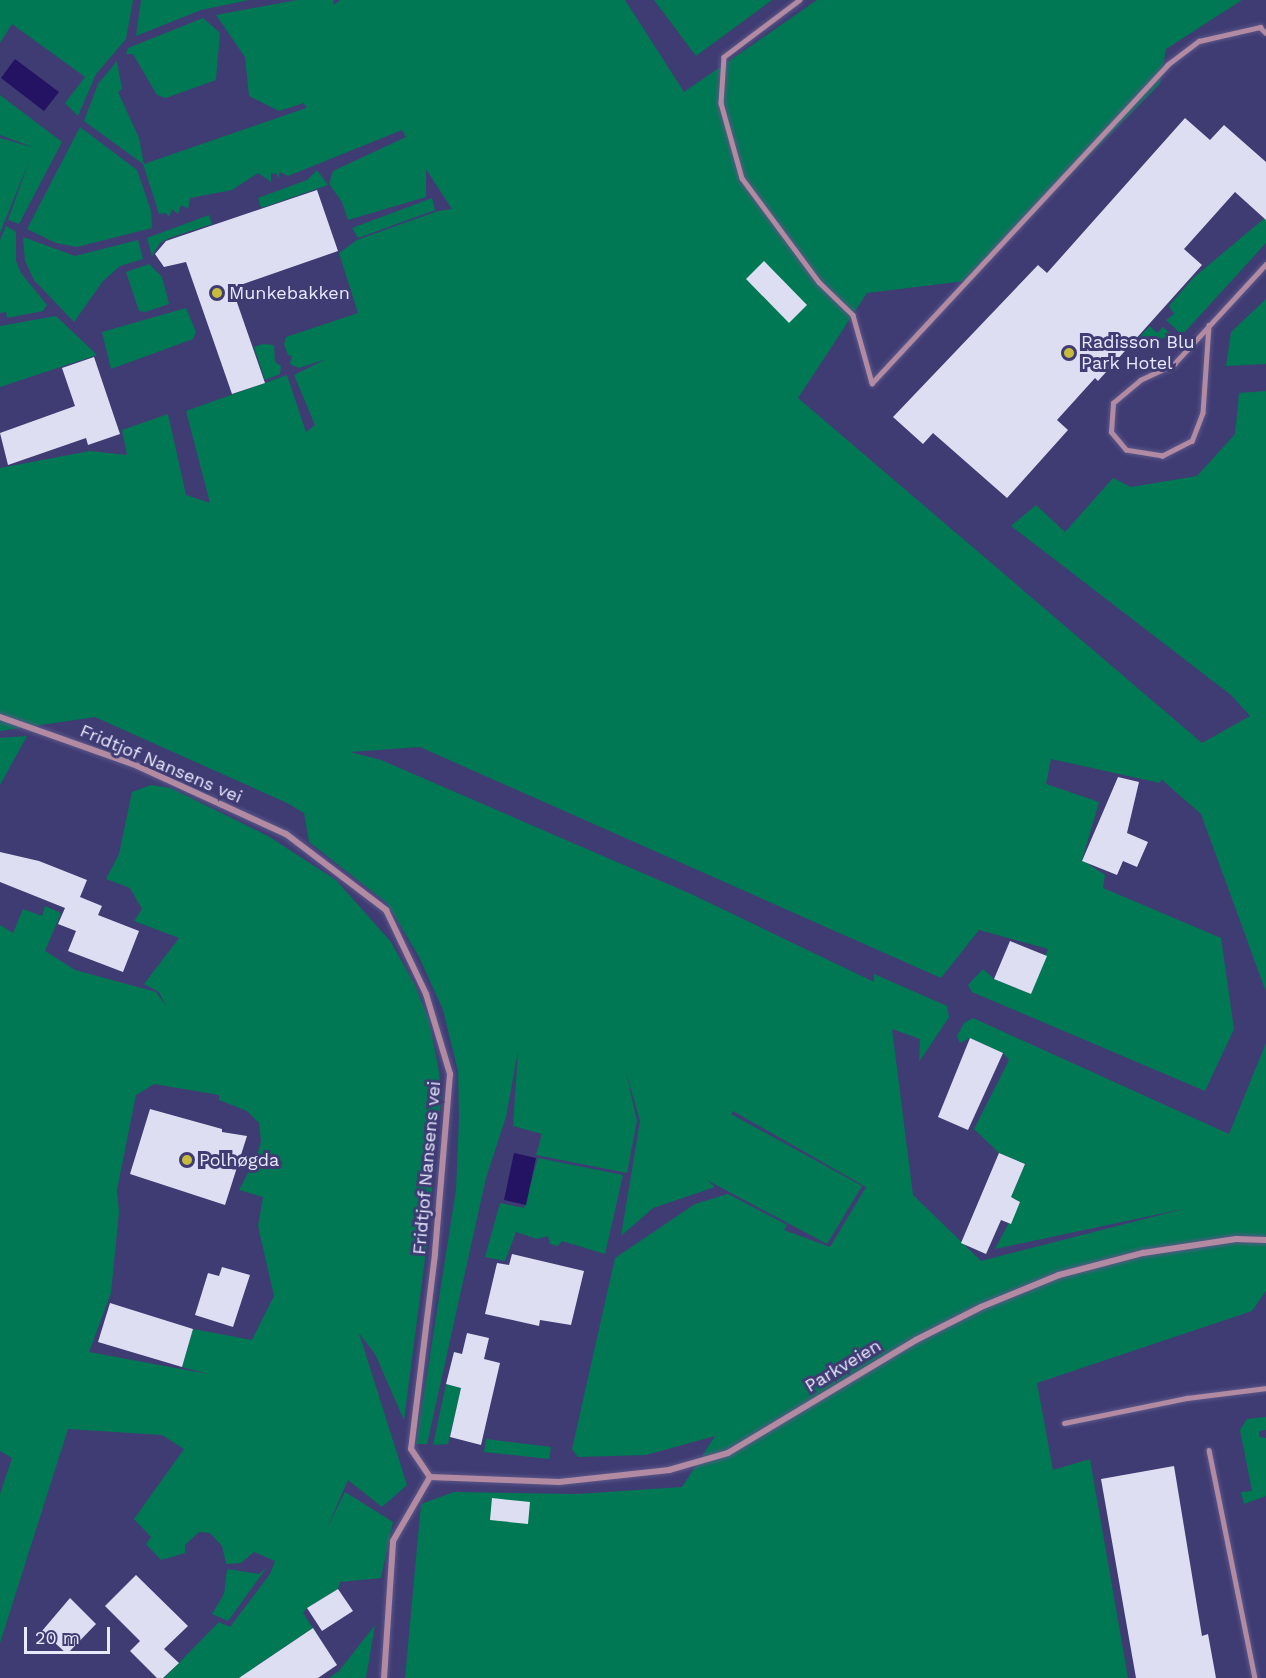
<!DOCTYPE html>
<meta charset="utf-8">
<style>
body{margin:0}
#map{position:relative;width:1266px;height:1678px;overflow:hidden;background:#3f3b73;font-family:"Work Sans",sans-serif}
div>[style]{position:absolute}
[style*='--x']{left:calc(var(--x)*1px);top:calc(var(--y)*1px);width:calc(var(--w)*1px);rotate:calc(var(--a)*1deg)}
.green>*{inset:0;background:#007854}
.water>*{inset:0;background:#241262}
.building>*{inset:0;background:#dddef1}
.roads{filter:drop-shadow(0 0 2px #5a5789) drop-shadow(0 0 2px #5a5789)}
.service>*{height:4.5px;margin:-2.25px;padding:0 2.25px;transform-origin:2.25px;border-radius:2.25px;background:#b28aa1}
.minor>*{height:6px;margin:-3px;padding:0 3px;transform-origin:3px;border-radius:3px;background:#b28aa1}
.dots>*{width:16px;height:16px;translate:-50% -50%;box-sizing:border-box;border:3px solid #3f3b73;border-radius:50%}
span{translate:-50% -50%;white-space:nowrap;text-align:center;line-height:1.15;-webkit-text-stroke:6px #3f3b73;paint-order:stroke}
.poi-label{font-size:18px;color:#e9e9fe}
.left{translate:0 -50%;text-align:left}
.street-label{font-size:18px;color:#e9e9fe}
.scale{position:absolute;left:24px;top:1627px;width:86px;height:27px;box-sizing:border-box;border:3px solid #e9e9fe;border-top:0;padding-left:8px;font-size:18px;line-height:21px;white-space:nowrap;color:#e9e9fe;-webkit-text-stroke:4px #3f3b73;paint-order:stroke}
</style>
<div id="map">
<div class="green">
<i style="clip-path:polygon(0 0,133px 0,126px 39px,96px 74px,78px 116px,65px 103px,85px 77px,12px 24px,0 43px)"></i>
<i style="clip-path:polygon(141px 0,249px 0,201px 10px,136px 36px)"></i>
<i style="clip-path:polygon(297px 0,333px 0,334px 5px,340px 0,625px 0,684px 92px,817px 0,1242px 0,1166px 49px,1160px 84px,965px 281px,867px 293px,798px 398px,1202px 743px,1250px 716px,1231px 695px,1011px 526px,1036px 505px,1065px 532px,1113px 478px,1131px 487px,1197px 476px,1235px 434px,1239px 393px,1266px 391px,1266px 992px,1201px 814px,1161px 779px,1160px 783px,1051px 759px,1046px 784px,1099px 802px,1082px 860px,1105px 875px,1103px 888px,1221px 938px,1234px 1029px,1205px 1091px,972px 992px,968px 985px,983px 969px,994px 979px,1031px 994px,1048px 949px,979px 930px,941px 978px,420px 747px,350px 752px,381px 760px,691px 894px,874px 982px,874px 974px,947px 1006px,949px 1017px,919px 1062px,920px 1039px,892px 1029px,913px 1195px,981px 1261px,1187px 1208px,995px 1249px,1020px 1202px,1011px 1197px,1025px 1164px,999px 1153px,974px 1129px,1009px 1060px,1003px 1053px,970px 1038px,960px 1043px,957px 1036px,964px 1023px,973px 1018px,1229px 1134px,1266px 1043px,1266px 1291px,1252px 1311px,1037px 1383px,1053px 1470px,1090px 1459px,1128px 1678px,405px 1678px,421px 1504px,454px 1492px,577px 1494px,682px 1487px,715px 1436px,646px 1455px,578px 1457px,572px 1449px,615px 1258px,695px 1204px,728px 1194px,787px 1225px,784px 1230px,830px 1247px,866px 1187px,733px 1111px,731px 1114px,862px 1186px,827px 1244px,707px 1180px,715px 1187px,653px 1208px,621px 1236px,640px 1121px,626px 1072px,637px 1121px,627px 1173px,536px 1155px,542px 1134px,513px 1126px,518px 1051px,506px 1117px,486px 1178px,427px 1444px,416px 1444px,456px 1190px,459px 1119px,458px 1071px,443px 1010px,419px 957px,387px 903px,309px 842px,304px 813px,287px 803px,95px 717px,0 731px,0 468px,90px 451px,127px 455px,122px 430px,168px 414px,186px 495px,210px 503px,186px 411px,287px 375px,306px 432px,315px 425px,294px 375px,326px 359px,299px 368px,290px 364px,292px 356px,288px 355px,284px 344px,286px 337px,358px 313px,339px 253px,357px 240px,438px 211px,452px 209px,426px 169px,426px 197px,348px 220px,342px 202px,329px 184px,333px 171px,406px 137px,402px 130px,288px 176px,280px 172px,278px 179px,277px 174px,271px 173px,271px 182px,258px 173px,232px 190px,190px 198px,188px 209px,181px 205px,178px 214px,172px 209px,169px 217px,166px 213px,159px 214px,143px 164px,84px 121px,98px 84px,117px 61px,122px 89px,118px 92px,139px 138px,144px 164px,306px 108px,304px 103px,279px 111px,249px 96px,245px 57px,216px 15px)"></i>
<i style="clip-path:polygon(654px 0,772px 0,696px 56px)"></i>
<i style="clip-path:polygon(203px 18px,220px 33px,216px 80px,166px 98px,157px 95px,133px 54px,126px 54px,128px 48px)"></i>
<i style="clip-path:polygon(0 95px,62px 142px,19px 224px,8px 220px,29px 161px,0 233px,0 138px,35px 148px,0 135px)"></i>
<i style="clip-path:polygon(80px 127px,137px 170px,151px 211px,152px 228px,77px 247px,56px 243px,27px 229px)"></i>
<i style="clip-path:polygon(317px 170px,328px 185px,261px 208px,258px 198px,307px 180px)"></i>
<i style="clip-path:polygon(432px 198px,435px 210px,358px 238px,352px 228px)"></i>
<i style="clip-path:polygon(209px 215px,212px 224px,169px 238px,160px 243px,152px 256px,147px 238px)"></i>
<i style="clip-path:polygon(1266px 217px,1266px 243px,1182px 335px,1166px 320px,1174px 314px,1169px 306px,1193px 278px)"></i>
<i style="clip-path:polygon(6px 226px,16px 232px,16px 261px,21px 273px,47px 305px,43px 311px,7px 318px,6px 312px,0 313px,0 240px)"></i>
<i style="clip-path:polygon(23px 237px,75px 256px,138px 240px,143px 259px,120px 266px,103px 281px,74px 322px,34px 280px,25px 261px)"></i>
<i style="clip-path:polygon(149px 264px,162px 277px,169px 304px,145px 312px,139px 311px,126px 272px)"></i>
<i style="clip-path:polygon(1266px 299px,1266px 364px,1226px 366px,1231px 332px)"></i>
<i style="clip-path:polygon(186px 308px,196px 332px,193px 339px,111px 369px,102px 332px)"></i>
<i style="clip-path:polygon(56px 316px,97px 355px,0 387px,0 326px)"></i>
<i style="clip-path:polygon(1150px 326px,1157px 333px,1163px 327px,1173px 336px,1132px 345px)"></i>
<i style="clip-path:polygon(263px 344px,274px 345px,275px 362px,281px 366px,280px 374px,265px 380px,254px 347px)"></i>
<i style="clip-path:polygon(27px 736px,0 785px,0 738px)"></i>
<i style="clip-path:polygon(evenodd,151px 785px,171px 788px,268px 836px,336px 880px,391px 942px,415px 985px,429px 1020px,439px 1071px,441px 1100px,427px 1244px,404px 1420px,375px 1354px,359px 1333px,407px 1485px,382px 1507px,348px 1480px,326px 1530px,345px 1492px,393px 1522px,381px 1578px,340px 1582px,338px 1589px,307px 1608px,303px 1613px,313px 1628px,256px 1666px,264px 1678px,164px 1678px,219px 1622px,230px 1627px,270px 1574px,275px 1561px,254px 1552px,241px 1563px,226px 1564px,222px 1546px,210px 1533px,199px 1532px,185px 1545px,185px 1553px,161px 1560px,146px 1544px,151px 1537px,134px 1519px,184px 1449px,162px 1435px,68px 1429px,0 1643px,0 1494px,12px 1458px,0 1451px,0 925px,13px 933px,23px 909px,42px 916px,45px 906px,61px 913px,45px 951px,75px 970px,156px 992px,166px 1006px,159px 992px,144px 984px,179px 938px,134px 921px,142px 909px,130px 888px,106px 879px,119px 854px,132px 792px,151px 785px,154px 1084px,219px 1095px,219px 1100px,247px 1111px,259px 1123px,261px 1141px,257px 1156px,239px 1190px,263px 1197px,258px 1226px,274px 1296px,252px 1340px,193px 1329px,182px 1367px,208px 1374px,89px 1352px,111px 1293px,119px 1212px,117px 1190px,136px 1095px,154px 1084px)"></i>
<i style="clip-path:polygon(538px 1158px,623px 1175px,605px 1254px,562px 1241px,558px 1246px,550px 1244px,548px 1236px,537px 1239px,516px 1232px,505px 1261px,485px 1257px,500px 1203px,524px 1208px)"></i>
<i style="clip-path:polygon(446px 1384px,461px 1388px,448px 1444px,433px 1445px)"></i>
<i style="clip-path:polygon(1266px 1417px,1266px 1430px,1259px 1431px,1259px 1437px,1266px 1438px,1266px 1496px,1244px 1504px,1241px 1492px,1252px 1491px,1240px 1430px,1247px 1419px)"></i>
<i style="clip-path:polygon(486px 1439px,551px 1447px,549px 1459px,484px 1452px)"></i>
<i style="clip-path:polygon(267px 1567px,228px 1621px,212px 1614px,224px 1594px,227px 1569px,259px 1574px)"></i>
<i style="clip-path:polygon(375px 1625px,366px 1678px,329px 1678px,339px 1671px)"></i>
</div>
<div class="water">
<i style="clip-path:polygon(15px 59px,59px 92px,44px 111px,1px 78px)"></i>
<i style="clip-path:polygon(514px 1153px,536px 1158px,526px 1205px,504px 1200px)"></i>
</div>
<div class="building">
<i style="clip-path:polygon(1185px 118px,1210px 140px,1224px 125px,1266px 162px,1266px 220px,1235px 192px,1184px 249px,1202px 265px,1098px 381px,1095px 378px,1057px 420px,1068px 430px,1007px 498px,933px 433px,923px 444px,893px 417px,1038px 265px,1047px 273px)"></i>
<i style="clip-path:polygon(317px 190px,338px 251px,232px 288px,265px 383px,232px 394px,186px 262px,164px 267px,155px 254px,166px 241px)"></i>
<i style="clip-path:polygon(764px 261px,807px 305px,789px 323px,746px 279px)"></i>
<i style="clip-path:polygon(94px 357px,120px 434px,88px 445px,86px 438px,8px 465px,0 433px,75px 406px,62px 368px)"></i>
<i style="clip-path:polygon(1118px 777px,1139px 782px,1127px 833px,1148px 842px,1137px 867px,1123px 861px,1117px 875px,1082px 861px)"></i>
<i style="clip-path:polygon(0 852px,39px 861px,87px 880px,80px 897px,102px 906px,98px 915px,139px 931px,123px 972px,68px 951px,76px 931px,58px 924px,65px 908px,0 882px)"></i>
<i style="clip-path:polygon(1010px 941px,1047px 956px,1031px 994px,994px 979px)"></i>
<i style="clip-path:polygon(970px 1038px,1003px 1053px,968px 1130px,938px 1117px)"></i>
<i style="clip-path:polygon(150px 1109px,222px 1129px,222px 1132px,247px 1136px,225px 1205px,130px 1174px)"></i>
<i style="clip-path:polygon(999px 1153px,1025px 1164px,1011px 1197px,1020px 1202px,1011px 1224px,1001px 1220px,986px 1254px,961px 1243px)"></i>
<i style="clip-path:polygon(512px 1254px,584px 1271px,571px 1325px,540px 1320px,539px 1326px,485px 1314px,497px 1263px,509px 1265px)"></i>
<i style="clip-path:polygon(222px 1267px,250px 1275px,233px 1327px,195px 1315px,208px 1273px,219px 1276px)"></i>
<i style="clip-path:polygon(110px 1303px,193px 1329px,182px 1367px,98px 1342px)"></i>
<i style="clip-path:polygon(467px 1333px,489px 1338px,484px 1359px,500px 1363px,481px 1445px,450px 1437px,461px 1388px,446px 1384px,454px 1352px,462px 1354px)"></i>
<i style="clip-path:polygon(1174px 1466px,1202px 1636px,1208px 1634px,1216px 1678px,1136px 1678px,1101px 1479px)"></i>
<i style="clip-path:polygon(492px 1498px,530px 1502px,528px 1524px,490px 1520px)"></i>
<i style="clip-path:polygon(136px 1575px,188px 1626px,164px 1649px,179px 1663px,163px 1678px,157px 1678px,130px 1651px,140px 1641px,105px 1606px)"></i>
<i style="clip-path:polygon(338px 1589px,353px 1611px,322px 1631px,307px 1608px)"></i>
<i style="clip-path:polygon(70px 1598px,96px 1624px,67px 1654px,42px 1631px)"></i>
<i style="clip-path:polygon(313px 1628px,337px 1665px,318px 1678px,239px 1678px)"></i>
</div>
<div class="roads">
<div class="service">
<i style="--x:800;--y:0;--w:95;--a:143.1"></i>
<i style="--x:724;--y:57;--w:46;--a:93.7"></i>
<i style="--x:721;--y:103;--w:78;--a:74.4"></i>
<i style="--x:742;--y:178;--w:129;--a:53.5"></i>
<i style="--x:819;--y:282;--w:47;--a:44.1"></i>
<i style="--x:853;--y:315;--w:71;--a:74.4"></i>
<i style="--x:872;--y:383;--w:434;--a:-47.1"></i>
<i style="--x:1167;--y:65;--w:40;--a:-37"></i>
<i style="--x:1199;--y:41;--w:63;--a:-12.9"></i>
<i style="--x:1260;--y:27;--w:8;--a:45"></i>
<i style="--x:1209;--y:325;--w:88;--a:93.9"></i>
<i style="--x:1203;--y:413;--w:30;--a:111"></i>
<i style="--x:1192;--y:441;--w:33;--a:153"></i>
<i style="--x:1163;--y:456;--w:37;--a:-171"></i>
<i style="--x:1126;--y:450;--w:23;--a:-130"></i>
<i style="--x:1111;--y:432;--w:29;--a:-86"></i>
<i style="--x:1113;--y:403;--w:35;--a:-40"></i>
<i style="--x:1140;--y:380;--w:38;--a:-25"></i>
<i style="--x:1174;--y:364;--w:136;--a:-47.4"></i>
<i style="--x:1064;--y:1423;--w:126;--a:-11.5"></i>
<i style="--x:1187;--y:1398;--w:80;--a:-7.2"></i>
<i style="--x:1209;--y:1450;--w:233;--a:78.6"></i>
</div>
<div class="minor">
<i style="--x:0;--y:717;--w:141;--a:19.5"></i>
<i style="--x:133;--y:764;--w:168;--a:24.6"></i>
<i style="--x:286;--y:834;--w:126;--a:37.2"></i>
<i style="--x:386;--y:910;--w:93;--a:64.5"></i>
<i style="--x:426;--y:994;--w:84;--a:73.3"></i>
<i style="--x:450;--y:1074;--w:181;--a:94.8"></i>
<i style="--x:435;--y:1254;--w:196;--a:97"></i>
<i style="--x:411;--y:1449;--w:34;--a:56"></i>
<i style="--x:430;--y:1477;--w:129;--a:2.2"></i>
<i style="--x:559;--y:1482;--w:111;--a:-6.2"></i>
<i style="--x:669;--y:1470;--w:61;--a:-16.1"></i>
<i style="--x:728;--y:1453;--w:219;--a:-31"></i>
<i style="--x:916;--y:1340;--w:73;--a:-26.9"></i>
<i style="--x:981;--y:1307;--w:84;--a:-22.3"></i>
<i style="--x:1059;--y:1275;--w:87;--a:-14.7"></i>
<i style="--x:1143;--y:1253;--w:94;--a:-8.6"></i>
<i style="--x:1236;--y:1239;--w:30;--a:2"></i>
<i style="--x:384;--y:1678;--w:137;--a:-86.2"></i>
<i style="--x:393;--y:1541;--w:74;--a:-60"></i>
</div>
</div>
<div class="dots">
<i style="left:217px;top:293px;background:#c7bb3b"></i>
<i style="left:1069px;top:353px;background:#c7bb3b"></i>
<i style="left:187px;top:1160px;background:#c7bb3b"></i>
</div>
<div class="poi-label">
<span class="left" style="left:229px;top:293px">Munkebakken</span>
<span class="left" style="left:1081px;top:353px">Radisson Blu<br>Park Hotel</span>
<span class="left" style="left:199px;top:1160px">Polhøgda</span>
</div>
<div class="street-label">
<span style="left:161px;top:764px;rotate:23deg">Fridtjof Nansens vei</span>
<span style="left:427px;top:1168px;rotate:-85deg">Fridtjof Nansens vei</span>
<span style="left:843px;top:1366px;rotate:-31deg">Parkveien</span>
</div>
<div class="scale">20 m</div>
</div>
